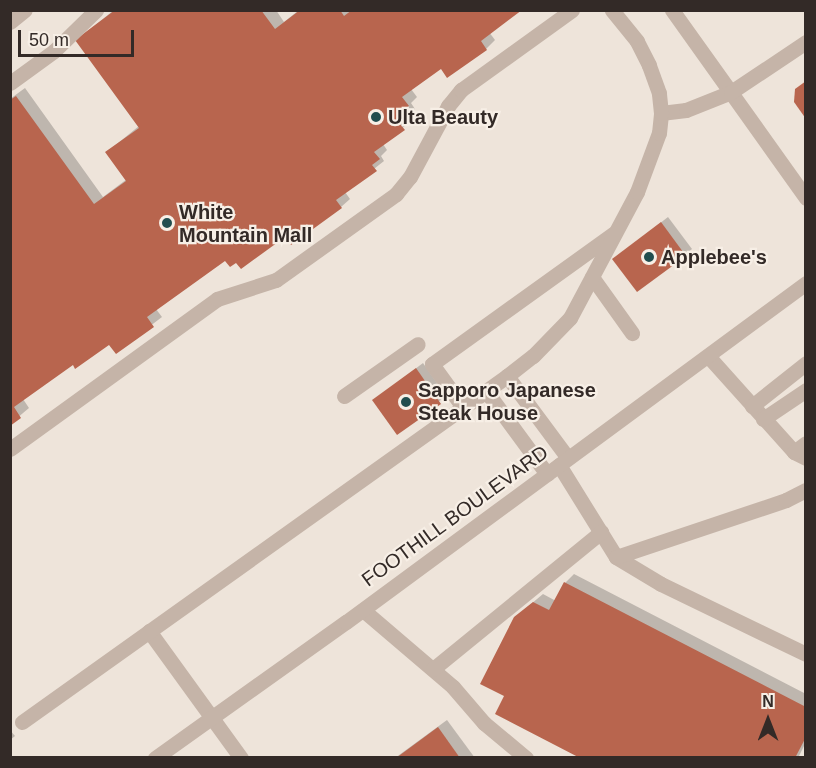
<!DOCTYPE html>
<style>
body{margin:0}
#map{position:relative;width:816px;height:768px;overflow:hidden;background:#eee4da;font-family:Arial,sans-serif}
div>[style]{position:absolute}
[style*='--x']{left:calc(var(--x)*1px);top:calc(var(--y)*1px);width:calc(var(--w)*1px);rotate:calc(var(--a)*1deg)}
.shadow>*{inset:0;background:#0003}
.building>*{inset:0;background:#b8654e}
.minor>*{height:15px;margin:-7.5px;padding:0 7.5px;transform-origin:7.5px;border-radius:7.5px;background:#c5b4a8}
.dots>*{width:16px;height:16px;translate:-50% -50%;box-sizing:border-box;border:3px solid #f7efe6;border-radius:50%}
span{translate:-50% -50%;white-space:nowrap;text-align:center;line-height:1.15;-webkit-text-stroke:4.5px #f7efe6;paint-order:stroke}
.poi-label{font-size:20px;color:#332a27;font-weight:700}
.left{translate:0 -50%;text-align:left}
.street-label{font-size:20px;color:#332a27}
.frame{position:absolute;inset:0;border:12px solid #332a27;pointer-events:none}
.north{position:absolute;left:738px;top:690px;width:60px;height:60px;-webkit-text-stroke:4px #f7efe6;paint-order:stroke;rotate:0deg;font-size:16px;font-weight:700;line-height:24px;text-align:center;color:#332a27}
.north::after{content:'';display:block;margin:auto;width:21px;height:27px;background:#332a27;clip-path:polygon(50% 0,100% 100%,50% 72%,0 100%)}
.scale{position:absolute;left:18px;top:30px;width:116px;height:27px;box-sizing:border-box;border:3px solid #332a27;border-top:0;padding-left:8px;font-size:18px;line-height:21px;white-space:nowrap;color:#332a27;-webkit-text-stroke:4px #f7efe6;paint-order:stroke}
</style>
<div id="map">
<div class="shadow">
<i style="clip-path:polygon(114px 10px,276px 10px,284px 22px,299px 10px,520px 10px,489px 32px,495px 40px,486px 49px,448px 76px,441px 67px,411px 89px,417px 97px,411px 103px,415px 109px,409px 115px,412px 120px,383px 144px,387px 150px,381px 156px,384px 161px,345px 192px,350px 199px,341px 207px,291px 243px,285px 235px,237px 260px,225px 259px,156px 309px,162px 317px,116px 352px,109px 343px,73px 363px,23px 399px,29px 408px,10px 424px,10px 99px,25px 88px,103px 197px,127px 179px,107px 152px,139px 126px,77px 40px)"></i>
<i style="clip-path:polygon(668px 217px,692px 249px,685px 255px,614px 259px)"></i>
<i style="clip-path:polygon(423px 363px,446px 396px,397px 433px,374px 400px)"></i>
<i style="clip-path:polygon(574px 574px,806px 694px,806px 742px,798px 758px,583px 758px,506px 696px,525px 609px,543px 594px,556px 601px,565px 583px)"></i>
<i style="clip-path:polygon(447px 720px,475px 758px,395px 758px)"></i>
<i style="clip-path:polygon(10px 730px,15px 736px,10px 740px)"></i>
</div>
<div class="building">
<i style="clip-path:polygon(115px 10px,261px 10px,275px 29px,300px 10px,340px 10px,344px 16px,352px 10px,522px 10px,481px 41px,487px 50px,447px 78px,441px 69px,402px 97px,409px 106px,402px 111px,407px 119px,400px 124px,405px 130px,374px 152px,380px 159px,372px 165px,377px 171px,336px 200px,342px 208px,291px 245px,285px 237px,241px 269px,236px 263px,230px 267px,225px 261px,147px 317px,154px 327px,116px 354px,109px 345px,75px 369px,73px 365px,14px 407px,21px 418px,10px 426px,10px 100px,16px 96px,94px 204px,126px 181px,105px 152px,139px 128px,75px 40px)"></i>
<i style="clip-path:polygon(806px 81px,806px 119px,794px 102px,795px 89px)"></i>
<i style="clip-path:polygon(661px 222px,686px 256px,637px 292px,612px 259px)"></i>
<i style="clip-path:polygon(416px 368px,441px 404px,397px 435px,372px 400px)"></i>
<i style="clip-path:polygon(564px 582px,806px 707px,806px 737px,795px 758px,580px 758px,495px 714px,504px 696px,480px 684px,514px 617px,533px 602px,549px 610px)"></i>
<i style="clip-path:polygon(438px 727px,460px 758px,396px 758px)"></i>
</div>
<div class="minor">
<i style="--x:672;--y:10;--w:231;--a:54.5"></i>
<i style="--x:10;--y:22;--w:19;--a:-39"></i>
<i style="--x:10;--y:83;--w:54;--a:-36"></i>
<i style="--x:54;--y:51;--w:59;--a:-44.3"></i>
<i style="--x:661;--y:113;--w:25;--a:-7"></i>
<i style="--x:686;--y:110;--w:48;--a:-21.8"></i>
<i style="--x:731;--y:92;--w:90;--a:-33.7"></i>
<i style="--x:592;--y:277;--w:69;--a:54.5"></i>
<i style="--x:708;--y:356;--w:129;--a:48.1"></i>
<i style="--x:794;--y:452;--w:13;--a:27"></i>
<i style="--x:507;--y:376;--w:102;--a:53.4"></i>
<i style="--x:486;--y:391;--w:103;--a:53.7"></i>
<i style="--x:344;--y:396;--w:90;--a:-35.1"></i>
<i style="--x:752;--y:406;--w:69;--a:-38.5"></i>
<i style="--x:463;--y:407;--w:53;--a:-125.8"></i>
<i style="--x:432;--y:364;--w:223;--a:-35.7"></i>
<i style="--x:763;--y:419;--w:52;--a:-34"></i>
<i style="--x:10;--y:449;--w:256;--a:-35.9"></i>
<i style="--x:217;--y:299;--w:62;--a:-17.9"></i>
<i style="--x:276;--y:280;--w:148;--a:-35.6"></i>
<i style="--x:396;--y:194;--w:22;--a:-51"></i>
<i style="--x:410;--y:177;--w:81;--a:-61.8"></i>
<i style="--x:448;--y:106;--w:21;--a:-51"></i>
<i style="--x:461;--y:90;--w:137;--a:-35.8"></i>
<i style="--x:794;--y:452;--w:15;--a:-37"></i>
<i style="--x:559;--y:465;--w:108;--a:58.2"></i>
<i style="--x:616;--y:557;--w:52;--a:31"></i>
<i style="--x:661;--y:584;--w:161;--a:25.8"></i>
<i style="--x:616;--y:557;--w:179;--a:-18.5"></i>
<i style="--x:786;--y:500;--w:22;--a:-27"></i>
<i style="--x:363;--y:610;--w:118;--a:40.5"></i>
<i style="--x:453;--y:687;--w:48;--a:49.3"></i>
<i style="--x:484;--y:723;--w:55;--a:39.8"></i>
<i style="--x:149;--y:631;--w:157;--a:54.1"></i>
<i style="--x:433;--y:669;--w:217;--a:-39.2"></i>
<i style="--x:22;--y:722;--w:596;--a:-35.5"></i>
<i style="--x:507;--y:376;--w:33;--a:-38"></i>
<i style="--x:533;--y:356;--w:53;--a:-45.8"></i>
<i style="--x:570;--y:318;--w:143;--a:-62"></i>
<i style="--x:637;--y:192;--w:63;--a:-69.6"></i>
<i style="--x:659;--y:133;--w:20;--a:-84"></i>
<i style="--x:661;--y:113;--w:20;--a:-96"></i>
<i style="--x:659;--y:93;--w:30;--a:-110"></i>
<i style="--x:649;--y:65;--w:27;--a:-117"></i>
<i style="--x:637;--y:41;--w:40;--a:-129"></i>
<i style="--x:155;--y:758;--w:234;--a:-35.5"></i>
<i style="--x:346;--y:622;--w:571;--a:-36.39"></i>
</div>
<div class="dots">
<i style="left:376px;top:117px;background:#224e4f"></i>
<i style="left:167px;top:223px;background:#224e4f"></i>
<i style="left:649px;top:257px;background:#224e4f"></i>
<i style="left:406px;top:402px;background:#224e4f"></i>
</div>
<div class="poi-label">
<span class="left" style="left:388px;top:117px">Ulta Beauty</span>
<span class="left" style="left:179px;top:224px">White<br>Mountain Mall</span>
<span class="left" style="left:661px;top:257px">Applebee's</span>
<span class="left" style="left:418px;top:402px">Sapporo Japanese<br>Steak House</span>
</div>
<div class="street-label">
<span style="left:455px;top:516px;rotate:-36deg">FOOTHILL BOULEVARD</span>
</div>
<div class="frame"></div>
<div class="north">N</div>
<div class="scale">50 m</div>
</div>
